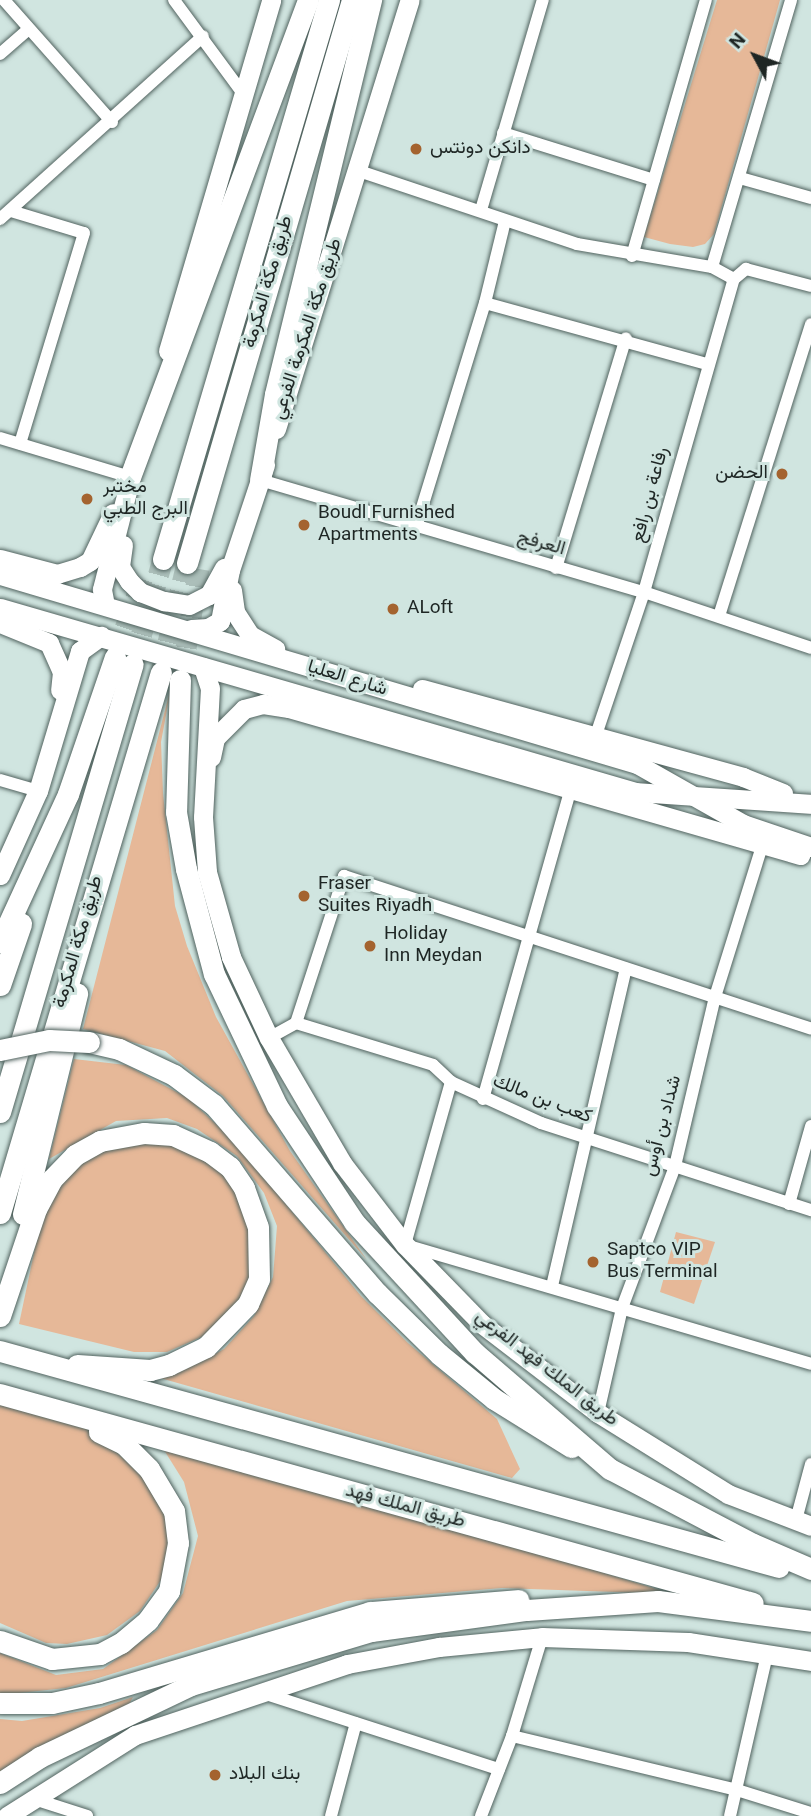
<!DOCTYPE html>
<meta charset="utf-8">
<style>
body{margin:0}
#map{position:relative;width:811px;height:1816px;overflow:hidden;background:#d0e5e0;font-family:Georgia,Vazirmatn,serif}
div>[style]{position:absolute}
[style*='--x']{left:calc(var(--x)*1px);top:calc(var(--y)*1px);width:calc(var(--w)*1px);rotate:calc(var(--a)*1deg)}
.green>*{inset:0;background:#e6b898}
.highway-tunnel>*{height:21px;margin-top:-10.5px;transform-origin:0;background:repeating-linear-gradient(90deg,#acbfba 0 21px,transparent 0 31px)}
.roads{filter:drop-shadow(0 0 2px #51635f) drop-shadow(0 0 2px #51635f)}
.street>*{height:12px;margin:-6px;padding:0 6px;transform-origin:6px;border-radius:6px;background:#fff}
.primary>*{height:19px;margin:-9.5px;padding:0 9.5px;transform-origin:9.5px;border-radius:9.5px;background:#fff}
.highway>*{height:21px;margin:-10.5px;padding:0 10.5px;transform-origin:10.5px;border-radius:10.5px;background:#fff}
.bridges{filter:drop-shadow(0 0 2px #51635f) drop-shadow(0 0 2px #51635f)}
.highway-bridge>*{height:21px;margin:-10.5px;padding:0 10.5px;transform-origin:10.5px;border-radius:10.5px;background:#fff}
.dots>*{width:19px;height:19px;translate:-50% -50%;box-sizing:border-box;border:4px solid #d0e5e0;border-radius:50%}
span{translate:-50% -50%;white-space:nowrap;text-align:center;line-height:1.15;-webkit-text-stroke:6px #d0e5e0;paint-order:stroke}
.poi-label{font-size:19px;color:#1e2624}
.left{translate:0 -50%;text-align:left}
.right{translate:-100% -50%;text-align:right}
.street-label{font-size:19px;color:#1e2624}
.north{position:absolute;left:720px;top:21px;width:70px;height:70px;-webkit-text-stroke:5px #d0e5e0;paint-order:stroke;rotate:311deg;font-size:19px;font-weight:700;line-height:28px;text-align:center;color:#1e2624}
.north::after{content:'';display:block;margin:auto;width:24px;height:32px;background:#1e2624;clip-path:polygon(50% 0,100% 100%,50% 72%,0 100%)}
</style>
<div id="map">
<div class="green">
<i style="clip-path:polygon(717px 0,780px 0,714px 234px,705px 244px,693px 247px,670px 244px,644px 237px)"></i>
<i style="clip-path:polygon(172px 683px,161px 742px,163px 793px,175px 906px,187px 946px,216px 1017px,290px 1151px,367px 1260px,223px 1096px,165px 1051px,83px 1029px)"></i>
<i style="clip-path:polygon(74px 1059px,126px 1065px,188px 1098px,235px 1142px,361px 1296px,408px 1343px,497px 1419px,520px 1469px,512px 1478px,160px 1378px,161px 1374px,202px 1361px,224px 1349px,254px 1316px,273px 1277px,277px 1226px,264px 1193px,237px 1156px,197px 1129px,167px 1118px,116px 1121px,49px 1159px)"></i>
<i style="clip-path:polygon(151px 1137px,226px 1169px,257px 1245px,245px 1293px,213px 1332px,167px 1352px,134px 1352px,19px 1324px,39px 1229px,58px 1187px,75px 1167px,102px 1147px)"></i>
<i style="clip-path:polygon(676px 1232px,715px 1242px,694px 1304px,660px 1292px)"></i>
<i style="clip-path:polygon(0 1403px,95px 1431px,162px 1496px,170px 1536px,163px 1577px,140px 1611px,107px 1635px,67px 1644px,46px 1643px,0 1623px)"></i>
<i style="clip-path:polygon(159px 1442px,208px 1452px,673px 1594px,502px 1588px,347px 1601px,66px 1688px,0 1695px,0 1653px,56px 1675px,103px 1669px,157px 1630px,183px 1593px,198px 1536px,184px 1482px)"></i>
<i style="clip-path:polygon(133px 1697px,127px 1708px,0 1775px,0 1719px,22px 1721px,100px 1708px)"></i>
</div>
<div class="highway-tunnel">
<i style="--x:115;--y:657;--w:88;--a:-70.7"></i>
<i style="--x:133;--y:664;--w:109;--a:-74.1"></i>
<i style="--x:161;--y:672;--w:112;--a:-76.6"></i>
<i style="--x:181;--y:678;--w:111;--a:-80.7"></i>
</div>
<div class="roads">
<div class="street">
<i style="--x:4;--y:0;--w:163;--a:48.5"></i>
<i style="--x:174;--y:0;--w:118;--a:53.6"></i>
<i style="--x:0;--y:54;--w:38;--a:-41"></i>
<i style="--x:503;--y:133;--w:158;--a:17.3"></i>
<i style="--x:359;--y:171;--w:230;--a:18.5"></i>
<i style="--x:577;--y:244;--w:137;--a:9.7"></i>
<i style="--x:712;--y:267;--w:25;--a:29"></i>
<i style="--x:740;--y:178;--w:74;--a:15.7"></i>
<i style="--x:481;--y:210;--w:219;--a:-73.6"></i>
<i style="--x:11;--y:211;--w:76;--a:16.8"></i>
<i style="--x:84;--y:233;--w:220;--a:106.9"></i>
<i style="--x:0;--y:219;--w:273;--a:-42"></i>
<i style="--x:632;--y:256;--w:266;--a:-73.9"></i>
<i style="--x:712;--y:267;--w:278;--a:-73.5"></i>
<i style="--x:485;--y:303;--w:230;--a:15.4"></i>
<i style="--x:0;--y:438;--w:136;--a:16.7"></i>
<i style="--x:260;--y:480;--w:400;--a:16.3"></i>
<i style="--x:644;--y:592;--w:176;--a:18.5"></i>
<i style="--x:416;--y:527;--w:234;--a:-72.9"></i>
<i style="--x:485;--y:303;--w:84;--a:-76.3"></i>
<i style="--x:556;--y:568;--w:240;--a:-73.1"></i>
<i style="--x:719;--y:616;--w:306;--a:-72.5"></i>
<i style="--x:596;--y:735;--w:151;--a:-71.4"></i>
<i style="--x:644;--y:592;--w:326;--a:-74"></i>
<i style="--x:734;--y:279;--w:16;--a:-40"></i>
<i style="--x:746;--y:269;--w:67;--a:14.7"></i>
<i style="--x:0;--y:780;--w:40;--a:16"></i>
<i style="--x:296;--y:1023;--w:155;--a:-71.9"></i>
<i style="--x:344;--y:876;--w:491;--a:18.1"></i>
<i style="--x:269;--y:1038;--w:31;--a:-29"></i>
<i style="--x:296;--y:1023;--w:143;--a:17"></i>
<i style="--x:433;--y:1065;--w:25;--a:43"></i>
<i style="--x:451;--y:1082;--w:99;--a:24.5"></i>
<i style="--x:541;--y:1123;--w:284;--a:17.9"></i>
<i style="--x:451;--y:1082;--w:169;--a:105.8"></i>
<i style="--x:405;--y:1245;--w:423;--a:16.3"></i>
<i style="--x:483;--y:1099;--w:320;--a:-74.2"></i>
<i style="--x:789;--y:1204;--w:81;--a:-74.2"></i>
<i style="--x:552;--y:1286;--w:326;--a:-76.9"></i>
<i style="--x:598;--y:1413;--w:108;--a:-77.1"></i>
<i style="--x:622;--y:1308;--w:152;--a:-69.5"></i>
<i style="--x:675;--y:1166;--w:174;--a:-76.7"></i>
<i style="--x:715;--y:997;--w:158;--a:-72.7"></i>
<i style="--x:796;--y:1520;--w:58;--a:-75"></i>
<i style="--x:263;--y:1693;--w:248;--a:17.9"></i>
<i style="--x:512;--y:1736;--w:231;--a:13.5"></i>
<i style="--x:737;--y:1790;--w:77;--a:17.3"></i>
<i style="--x:31;--y:1798;--w:59;--a:17.8"></i>
<i style="--x:331;--y:1816;--w:96;--a:-75"></i>
<i style="--x:481;--y:1816;--w:86;--a:-68.8"></i>
<i style="--x:512;--y:1736;--w:103;--a:-73.1"></i>
<i style="--x:730;--y:1816;--w:166;--a:-77.1"></i>
</div>
<div class="primary">
<i style="--x:168;--y:351;--w:366;--a:-73.6"></i>
<i style="--x:276;--y:429;--w:449;--a:-72.7"></i>
<i style="--x:123;--y:545;--w:22;--a:98"></i>
<i style="--x:120;--y:567;--w:17;--a:57"></i>
<i style="--x:129;--y:581;--w:16;--a:45"></i>
<i style="--x:140;--y:592;--w:26;--a:21"></i>
<i style="--x:164;--y:601;--w:25;--a:9"></i>
<i style="--x:189;--y:605;--w:22;--a:-27"></i>
<i style="--x:209;--y:595;--w:31;--a:-61"></i>
<i style="--x:0;--y:559;--w:59;--a:14.7"></i>
<i style="--x:57;--y:574;--w:24;--a:-17"></i>
<i style="--x:80;--y:567;--w:12;--a:-31"></i>
<i style="--x:90;--y:561;--w:53;--a:-64.4"></i>
<i style="--x:0;--y:575;--w:664;--a:16.53"></i>
<i style="--x:637;--y:764;--w:122;--a:29.5"></i>
<i style="--x:743;--y:824;--w:72;--a:18.7"></i>
<i style="--x:232;--y:590;--w:22;--a:82"></i>
<i style="--x:235;--y:612;--w:27;--a:57"></i>
<i style="--x:250;--y:635;--w:29;--a:29"></i>
<i style="--x:105;--y:605;--w:16;--a:-101"></i>
<i style="--x:102;--y:589;--w:129;--a:-75.6"></i>
<i style="--x:0;--y:608;--w:662;--a:16.14"></i>
<i style="--x:636;--y:792;--w:175;--a:3.9"></i>
<i style="--x:0;--y:623;--w:53;--a:22.2"></i>
<i style="--x:49;--y:643;--w:32;--a:66"></i>
<i style="--x:62;--y:672;--w:18;--a:96"></i>
<i style="--x:191;--y:629;--w:17;--a:-3"></i>
<i style="--x:208;--y:628;--w:14;--a:-30"></i>
<i style="--x:220;--y:621;--w:52;--a:-78.9"></i>
<i style="--x:230;--y:570;--w:111;--a:-71.6"></i>
<i style="--x:203;--y:667;--w:22;--a:72"></i>
<i style="--x:210;--y:688;--w:129;--a:93.1"></i>
<i style="--x:203;--y:817;--w:55;--a:85.8"></i>
<i style="--x:207;--y:872;--w:88;--a:74.2"></i>
<i style="--x:231;--y:957;--w:89;--a:64.9"></i>
<i style="--x:269;--y:1038;--w:145;--a:59.7"></i>
<i style="--x:342;--y:1163;--w:103;--a:52.5"></i>
<i style="--x:405;--y:1245;--w:110;--a:45.7"></i>
<i style="--x:482;--y:1324;--w:146;--a:37.5"></i>
<i style="--x:598;--y:1413;--w:153;--a:31.9"></i>
<i style="--x:728;--y:1494;--w:89;--a:21.1"></i>
<i style="--x:422;--y:689;--w:333;--a:15.3"></i>
<i style="--x:743;--y:777;--w:43;--a:21.8"></i>
<i style="--x:211;--y:757;--w:19;--a:-78"></i>
<i style="--x:215;--y:738;--w:41;--a:-45"></i>
<i style="--x:244;--y:709;--w:20;--a:-15"></i>
<i style="--x:263;--y:704;--w:26;--a:9"></i>
<i style="--x:289;--y:708;--w:532;--a:16.05"></i>
<i style="--x:0;--y:875;--w:92;--a:-65.7"></i>
<i style="--x:38;--y:791;--w:146;--a:-73.3"></i>
<i style="--x:80;--y:651;--w:26;--a:-36"></i>
<i style="--x:7;--y:1816;--w:151;--a:-32.3"></i>
<i style="--x:135;--y:1735;--w:224;--a:-18.5"></i>
<i style="--x:347;--y:1664;--w:94;--a:-10.5"></i>
<i style="--x:439;--y:1647;--w:103;--a:-5.5"></i>
<i style="--x:542;--y:1637;--w:146;--a:2"></i>
<i style="--x:688;--y:1642;--w:124;--a:8.8"></i>
</div>
<div class="highway">
<i style="--x:130;--y:477;--w:509;--a:-69.54"></i>
<i style="--x:260;--y:480;--w:87;--a:-80.1"></i>
<i style="--x:275;--y:394;--w:406;--a:-76.3"></i>
<i style="--x:163;--y:559;--w:583;--a:-73.46"></i>
<i style="--x:187;--y:563;--w:587;--a:-73.67"></i>
<i style="--x:180;--y:680;--w:132;--a:91.7"></i>
<i style="--x:176;--y:812;--w:58;--a:80"></i>
<i style="--x:186;--y:869;--w:109;--a:75.1"></i>
<i style="--x:214;--y:974;--w:146;--a:64.5"></i>
<i style="--x:277;--y:1106;--w:139;--a:56.4"></i>
<i style="--x:354;--y:1222;--w:178;--a:47.3"></i>
<i style="--x:475;--y:1353;--w:178;--a:40.7"></i>
<i style="--x:610;--y:1469;--w:161;--a:27.7"></i>
<i style="--x:753;--y:1544;--w:63;--a:23.3"></i>
<i style="--x:0;--y:942;--w:163;--a:-65.3"></i>
<i style="--x:68;--y:794;--w:145;--a:-71.1"></i>
<i style="--x:0;--y:985;--w:65;--a:-71"></i>
<i style="--x:89;--y:1042;--w:31;--a:13"></i>
<i style="--x:119;--y:1049;--w:61;--a:25.3"></i>
<i style="--x:174;--y:1075;--w:50;--a:36.9"></i>
<i style="--x:214;--y:1105;--w:249;--a:49.1"></i>
<i style="--x:377;--y:1293;--w:87;--a:44.5"></i>
<i style="--x:439;--y:1354;--w:71;--a:39.3"></i>
<i style="--x:494;--y:1399;--w:91;--a:31.9"></i>
<i style="--x:0;--y:1112;--w:467;--a:-73.5"></i>
<i style="--x:0;--y:1213;--w:564;--a:-73.43"></i>
<i style="--x:23;--y:1214;--w:227;--a:-76.2"></i>
<i style="--x:0;--y:1316;--w:113;--a:-71.4"></i>
<i style="--x:36;--y:1209;--w:34;--a:-62"></i>
<i style="--x:52;--y:1179;--w:33;--a:-46"></i>
<i style="--x:75;--y:1155;--w:29;--a:-29"></i>
<i style="--x:100;--y:1141;--w:45;--a:-10.3"></i>
<i style="--x:144;--y:1133;--w:29;--a:4"></i>
<i style="--x:173;--y:1135;--w:41;--a:24.7"></i>
<i style="--x:210;--y:1152;--w:25;--a:37"></i>
<i style="--x:230;--y:1167;--w:25;--a:56"></i>
<i style="--x:244;--y:1188;--w:41;--a:70.3"></i>
<i style="--x:258;--y:1227;--w:52;--a:88.9"></i>
<i style="--x:259;--y:1279;--w:27;--a:114"></i>
<i style="--x:248;--y:1304;--w:60;--a:134.3"></i>
<i style="--x:206;--y:1347;--w:41;--a:154.1"></i>
<i style="--x:169;--y:1365;--w:20;--a:165"></i>
<i style="--x:150;--y:1370;--w:73;--a:-176.1"></i>
<i style="--x:0;--y:1351;--w:808;--a:15.5"></i>
<i style="--x:0;--y:1394;--w:781;--a:15.51"></i>
<i style="--x:0;--y:1641;--w:55;--a:19.1"></i>
<i style="--x:52;--y:1659;--w:48;--a:-5.9"></i>
<i style="--x:100;--y:1654;--w:24;--a:-28"></i>
<i style="--x:121;--y:1643;--w:35;--a:-40"></i>
<i style="--x:148;--y:1620;--w:36;--a:-54"></i>
<i style="--x:169;--y:1591;--w:49;--a:-79.4"></i>
<i style="--x:178;--y:1543;--w:32;--a:-97"></i>
<i style="--x:174;--y:1511;--w:49;--a:-120.8"></i>
<i style="--x:149;--y:1469;--w:35;--a:-135"></i>
<i style="--x:124;--y:1444;--w:28;--a:-154"></i>
<i style="--x:0;--y:1703;--w:52;--a:0"></i>
<i style="--x:52;--y:1703;--w:48;--a:-12"></i>
<i style="--x:99;--y:1693;--w:283;--a:-16.6"></i>
<i style="--x:370;--y:1612;--w:149;--a:-4.6"></i>
<i style="--x:0;--y:1783;--w:48;--a:-33"></i>
<i style="--x:40;--y:1757;--w:167;--a:-25.5"></i>
<i style="--x:191;--y:1685;--w:188;--a:-16.7"></i>
<i style="--x:371;--y:1631;--w:157;--a:-7.7"></i>
<i style="--x:527;--y:1610;--w:131;--a:-3.9"></i>
<i style="--x:658;--y:1601;--w:154;--a:7.4"></i>
</div>
</div>
<div class="bridges">
<div class="highway-bridge">
<i style="--x:0;--y:1050;--w:50;--a:-11.5"></i>
<i style="--x:49;--y:1040;--w:40;--a:2.9"></i>
</div>
</div>
<div class="dots">
<i style="left:416px;top:149px;background:#a4632f"></i>
<i style="left:782px;top:474px;background:#a4632f"></i>
<i style="left:87px;top:499px;background:#a4632f"></i>
<i style="left:304px;top:525px;background:#a4632f"></i>
<i style="left:393px;top:609px;background:#a4632f"></i>
<i style="left:304px;top:896px;background:#a4632f"></i>
<i style="left:370px;top:946px;background:#a4632f"></i>
<i style="left:593px;top:1262px;background:#a4632f"></i>
<i style="left:215px;top:1775px;background:#a4632f"></i>
</div>
<div class="poi-label">
<span class="left" style="left:430px;top:149px">دانكن دونتس</span>
<span class="right" style="left:768px;top:474px">الحضن</span>
<span class="left" style="left:103px;top:499px">مختبر<br>البرج الطبي</span>
<span class="left" style="left:318px;top:525px">Boudl Furnished<br>Apartments</span>
<span class="left" style="left:407px;top:609px">ALoft</span>
<span class="left" style="left:318px;top:896px">Fraser<br>Suites Riyadh</span>
<span class="left" style="left:384px;top:946px">Holiday<br>Inn Meydan</span>
<span class="left" style="left:607px;top:1262px">Saptco VIP<br>Bus Terminal</span>
<span class="left" style="left:229px;top:1775px">بنك البلاد</span>
</div>
<div class="street-label">
<span style="left:269px;top:282px;rotate:-74deg">طريق مكة المكرمة</span>
<span style="left:308px;top:329px;rotate:-72deg">طريق مكة المكرمة الفرعي</span>
<span style="left:651px;top:495px;rotate:-75deg">رفاعة بن رافع</span>
<span style="left:541px;top:544px;rotate:16deg">العرفج</span>
<span style="left:347px;top:679px;rotate:17deg">شارع العليا</span>
<span style="left:79px;top:942px;rotate:-74deg">طريق مكة المكرمة</span>
<span style="left:542px;top:1100px;rotate:21deg">كعب بن مالك</span>
<span style="left:663px;top:1126px;rotate:-75deg">شداد بن أوس</span>
<span style="left:546px;top:1369px;rotate:38deg">طريق الملك فهد الفرعي</span>
<span style="left:405px;top:1507px;rotate:15deg">طريق الملك فهد</span>
</div>
<div class="north">N</div>
</div>
